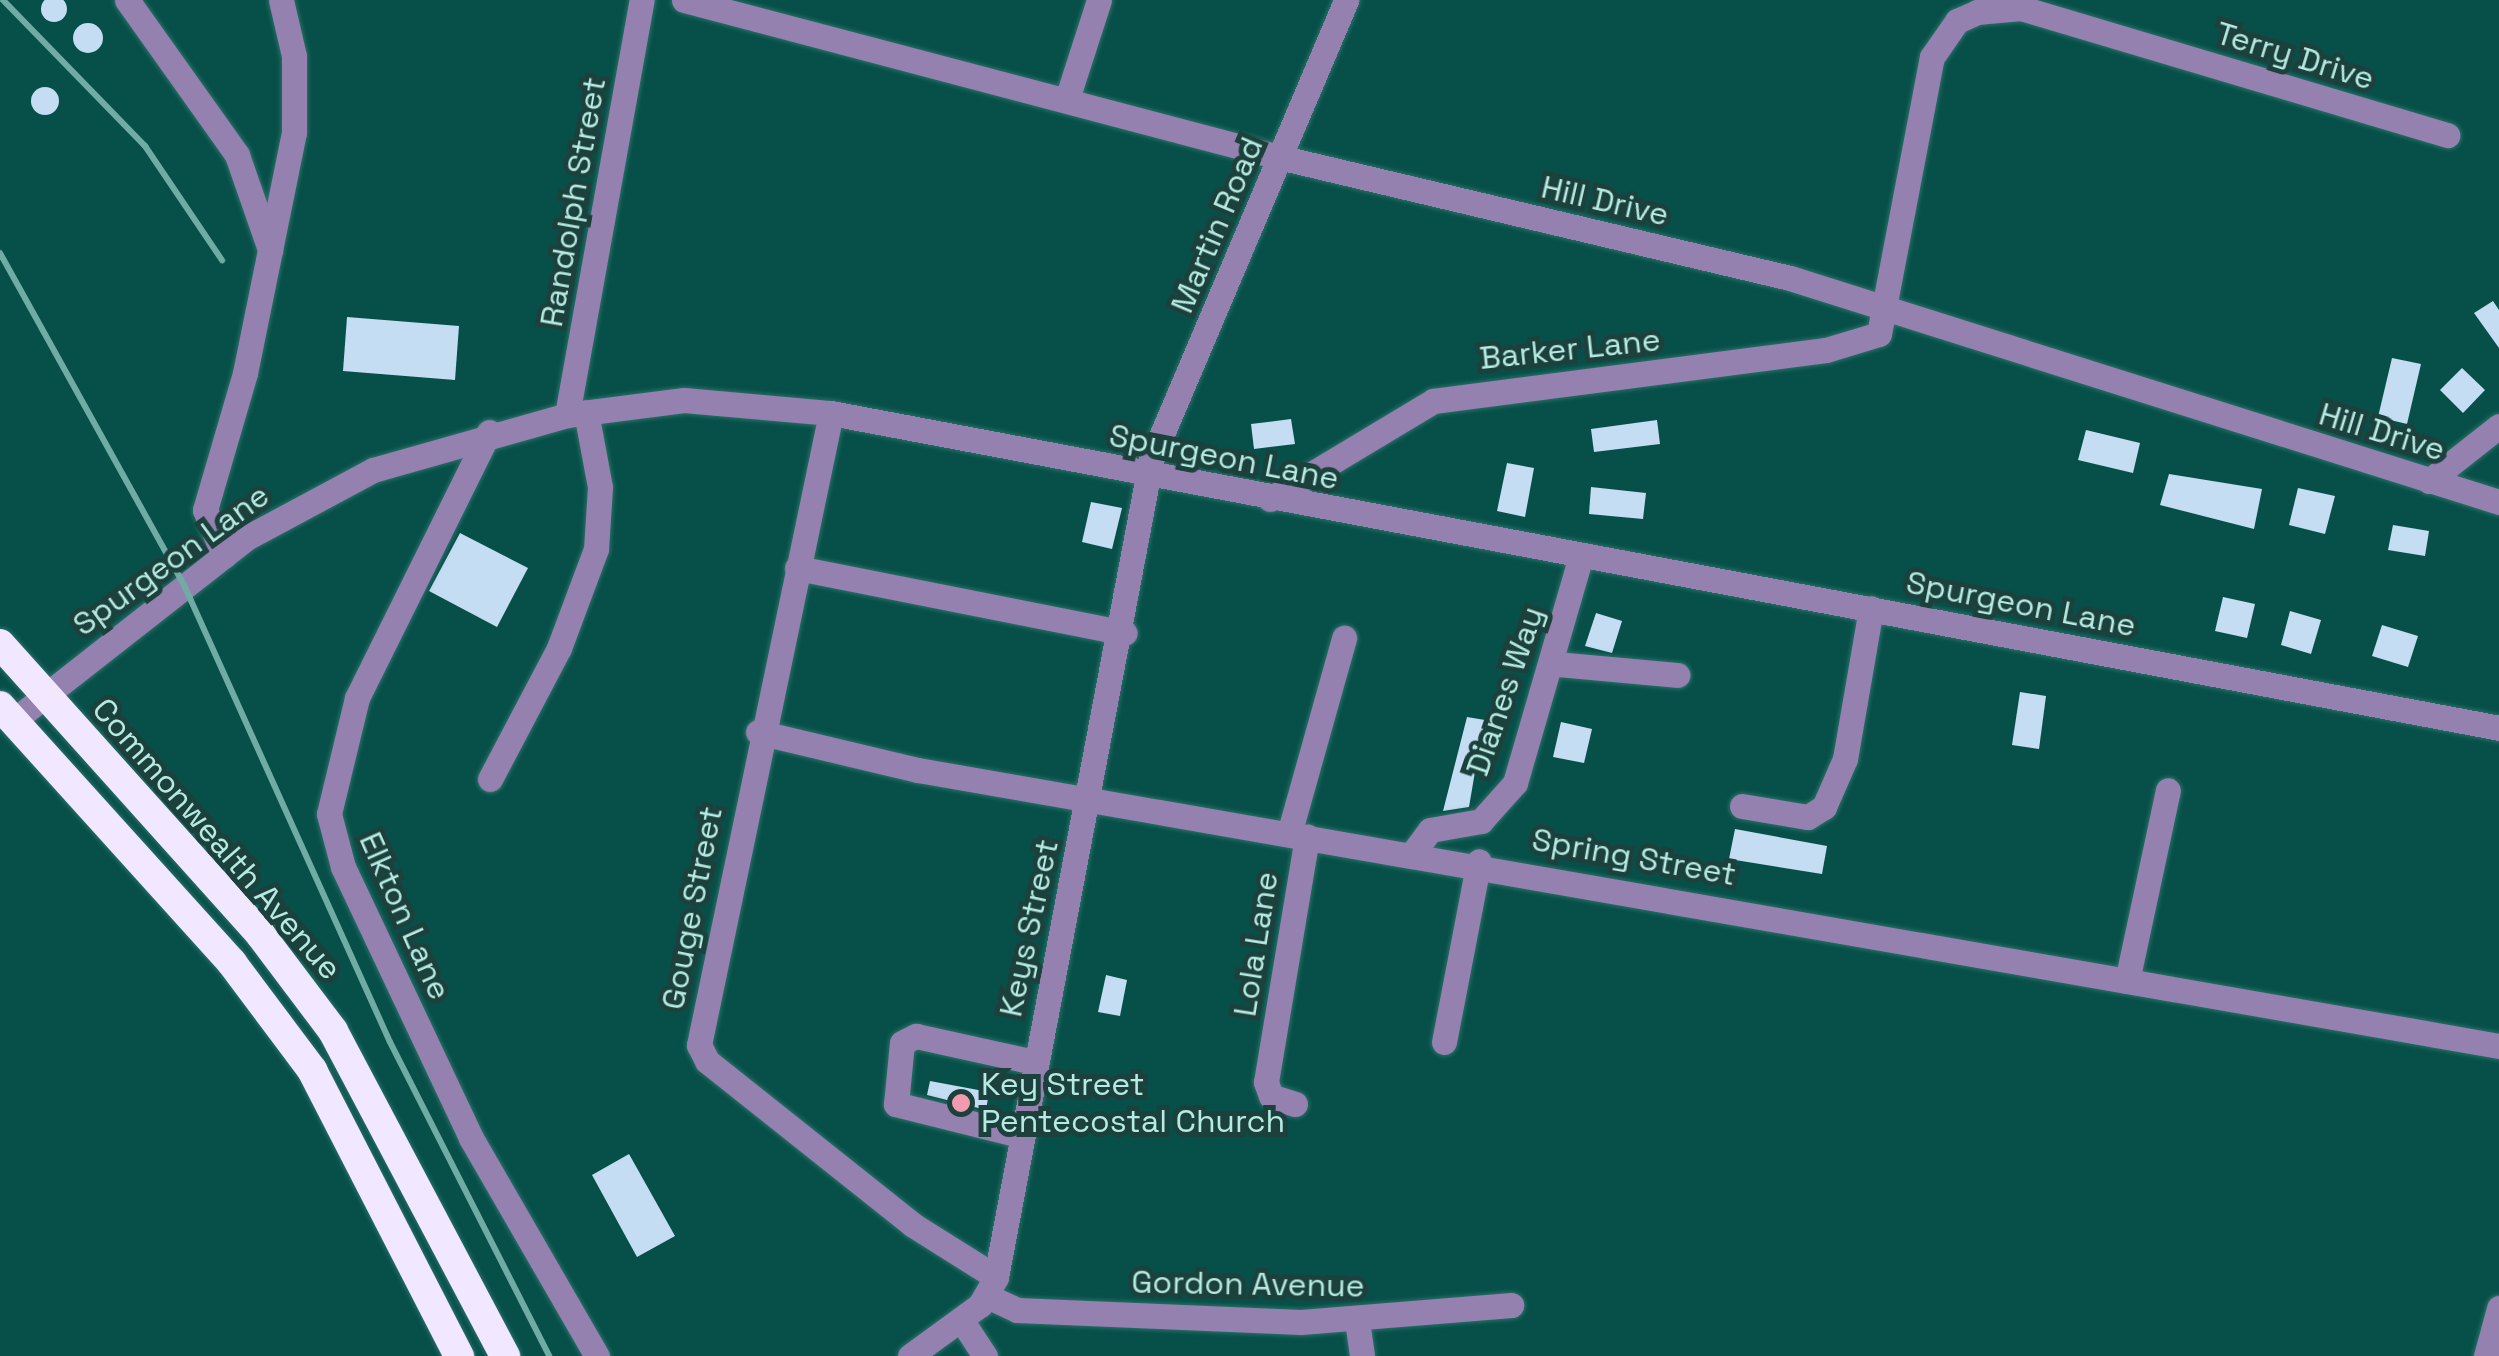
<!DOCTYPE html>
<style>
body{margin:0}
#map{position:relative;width:2499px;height:1356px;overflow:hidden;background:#075049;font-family:"Space Grotesk",sans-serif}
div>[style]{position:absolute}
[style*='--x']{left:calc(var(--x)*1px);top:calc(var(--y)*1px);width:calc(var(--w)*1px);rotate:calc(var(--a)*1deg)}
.building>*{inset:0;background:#c4ddf3}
.round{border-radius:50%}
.roads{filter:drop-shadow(0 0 2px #2a6f68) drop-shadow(0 0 2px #2a6f68)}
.minor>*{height:25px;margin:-12.5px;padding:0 12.5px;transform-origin:12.5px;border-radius:12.5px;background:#9581af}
.highway>*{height:30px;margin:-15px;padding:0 15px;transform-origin:15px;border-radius:15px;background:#f1e7fe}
.rail>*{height:6px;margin:-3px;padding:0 3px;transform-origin:3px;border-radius:3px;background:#70aca5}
.dots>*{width:28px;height:28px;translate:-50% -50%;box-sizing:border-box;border:5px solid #1c413d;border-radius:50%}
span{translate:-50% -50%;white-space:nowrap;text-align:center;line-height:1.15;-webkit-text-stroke:10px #1c413d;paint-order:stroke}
.street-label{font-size:32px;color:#b6eae2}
.poi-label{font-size:32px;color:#b6eae2}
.left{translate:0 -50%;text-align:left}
</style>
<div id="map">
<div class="building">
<i class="round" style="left:41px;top:-4px;width:26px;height:26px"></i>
<i class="round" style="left:73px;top:23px;width:30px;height:30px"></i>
<i class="round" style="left:31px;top:87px;width:28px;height:28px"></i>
<i style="clip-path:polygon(2493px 301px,2499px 310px,2499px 348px,2474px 313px)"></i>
<i style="clip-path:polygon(347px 317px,459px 326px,455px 380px,343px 371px)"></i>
<i style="clip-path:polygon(2392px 358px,2421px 364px,2407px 424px,2378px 417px)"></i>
<i style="clip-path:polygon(2462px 368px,2485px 390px,2463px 413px,2440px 390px)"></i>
<i style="clip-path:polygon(1291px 419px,1295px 444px,1254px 449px,1251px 424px)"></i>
<i style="clip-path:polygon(1657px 420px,1660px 444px,1594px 452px,1591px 429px)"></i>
<i style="clip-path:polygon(2086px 430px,2140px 443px,2133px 473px,2078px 460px)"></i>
<i style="clip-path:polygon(1507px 463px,1534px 468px,1525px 517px,1497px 511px)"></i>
<i style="clip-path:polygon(2169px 474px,2262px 489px,2254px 529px,2160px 505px)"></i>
<i style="clip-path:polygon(1591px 487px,1646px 493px,1643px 519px,1589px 514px)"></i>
<i style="clip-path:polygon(2298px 488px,2335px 496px,2325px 534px,2289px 525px)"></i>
<i style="clip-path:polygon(1091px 502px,1122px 508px,1112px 549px,1082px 542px)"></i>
<i style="clip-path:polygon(2393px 525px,2429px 531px,2425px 556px,2388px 550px)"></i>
<i style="clip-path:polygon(460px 533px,528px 568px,497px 627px,429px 591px)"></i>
<i style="clip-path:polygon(2223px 597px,2255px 604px,2247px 638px,2215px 631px)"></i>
<i style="clip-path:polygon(2290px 611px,2321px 620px,2311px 654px,2281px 645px)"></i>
<i style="clip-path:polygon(1596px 613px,1622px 621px,1612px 653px,1585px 646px)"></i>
<i style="clip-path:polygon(2382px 625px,2418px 636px,2408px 667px,2372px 656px)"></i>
<i style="clip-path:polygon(2020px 692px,2046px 696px,2039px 749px,2012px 745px)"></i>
<i style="clip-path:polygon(1467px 717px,1503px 723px,1498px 757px,1478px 754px,1469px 807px,1443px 811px)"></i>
<i style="clip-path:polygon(1561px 722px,1592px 729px,1584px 763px,1553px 757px)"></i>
<i style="clip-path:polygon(1735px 829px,1827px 846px,1822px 874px,1729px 859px)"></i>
<i style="clip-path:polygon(1106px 975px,1127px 980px,1120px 1016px,1098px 1012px)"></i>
<i style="clip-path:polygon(930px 1081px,989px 1092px,986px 1110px,927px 1095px)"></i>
<i style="clip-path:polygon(629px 1154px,675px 1236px,637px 1257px,592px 1175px)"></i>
</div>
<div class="roads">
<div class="minor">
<i style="--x:127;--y:0;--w:190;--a:54.6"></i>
<i style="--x:237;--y:155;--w:101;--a:70.8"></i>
<i style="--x:684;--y:0;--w:619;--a:14.78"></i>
<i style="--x:1283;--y:158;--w:521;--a:13.32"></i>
<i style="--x:1790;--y:278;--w:744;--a:17.53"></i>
<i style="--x:1067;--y:99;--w:104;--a:-72.1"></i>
<i style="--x:831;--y:413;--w:646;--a:101.8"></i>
<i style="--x:699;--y:1045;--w:18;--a:63"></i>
<i style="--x:707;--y:1061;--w:263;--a:38.5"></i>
<i style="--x:913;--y:1225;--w:98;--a:32.1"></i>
<i style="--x:567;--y:415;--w:422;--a:-79.8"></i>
<i style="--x:489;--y:432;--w:297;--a:116.4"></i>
<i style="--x:357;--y:698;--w:119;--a:103.6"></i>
<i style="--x:329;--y:814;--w:55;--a:75.2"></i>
<i style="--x:343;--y:867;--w:300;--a:64.7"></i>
<i style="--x:471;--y:1138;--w:252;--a:60"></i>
<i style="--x:2429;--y:481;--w:89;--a:-38.2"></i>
<i style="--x:1270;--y:499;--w:190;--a:-31"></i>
<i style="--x:1433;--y:401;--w:396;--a:-7.4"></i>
<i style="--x:1826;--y:350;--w:55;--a:-16.8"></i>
<i style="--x:1879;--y:334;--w:282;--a:-79.2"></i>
<i style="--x:1932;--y:57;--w:44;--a:-55.2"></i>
<i style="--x:1957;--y:21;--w:22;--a:-24"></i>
<i style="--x:1977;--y:12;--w:44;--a:-5.2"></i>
<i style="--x:2021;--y:8;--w:445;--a:16.6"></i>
<i style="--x:224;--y:556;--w:50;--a:-112.4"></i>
<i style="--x:205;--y:510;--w:143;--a:-73.7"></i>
<i style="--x:245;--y:373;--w:246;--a:-78.5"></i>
<i style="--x:294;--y:132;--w:76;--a:-90"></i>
<i style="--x:294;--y:56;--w:57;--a:-103.1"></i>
<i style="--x:797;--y:568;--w:334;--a:11.2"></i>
<i style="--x:1557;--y:664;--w:121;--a:5.2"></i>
<i style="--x:13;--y:721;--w:298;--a:-38.1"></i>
<i style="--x:248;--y:537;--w:142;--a:-28.2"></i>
<i style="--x:373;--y:470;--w:202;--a:-15.8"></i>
<i style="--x:567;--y:415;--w:118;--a:-7.3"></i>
<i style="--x:684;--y:400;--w:148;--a:5.1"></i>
<i style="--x:831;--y:413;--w:1697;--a:10.69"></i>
<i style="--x:758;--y:732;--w:164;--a:13.4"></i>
<i style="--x:918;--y:770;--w:1605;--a:9.9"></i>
<i style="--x:490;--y:779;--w:148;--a:-62.2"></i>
<i style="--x:559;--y:648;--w:106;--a:-69.5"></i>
<i style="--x:596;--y:549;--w:62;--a:-86.3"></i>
<i style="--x:600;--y:487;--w:76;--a:-100.6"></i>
<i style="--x:1742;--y:806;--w:67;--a:9.5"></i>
<i style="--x:1808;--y:817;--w:19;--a:-32"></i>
<i style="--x:1824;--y:807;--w:52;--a:-66.4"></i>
<i style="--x:1845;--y:759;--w:153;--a:-80.2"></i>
<i style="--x:1289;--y:834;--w:204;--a:-74.3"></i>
<i style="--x:1415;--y:850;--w:25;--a:-53"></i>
<i style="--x:1430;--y:830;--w:52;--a:-10"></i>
<i style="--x:1481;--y:821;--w:51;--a:-48.2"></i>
<i style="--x:1515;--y:783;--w:236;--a:-73.8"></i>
<i style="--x:2127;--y:981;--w:195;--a:-77.9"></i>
<i style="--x:1444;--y:1042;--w:184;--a:-79.1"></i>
<i style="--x:1295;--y:1104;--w:25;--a:-162"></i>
<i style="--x:1271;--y:1096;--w:15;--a:-110"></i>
<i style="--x:1266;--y:1082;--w:249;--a:-80.5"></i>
<i style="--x:1019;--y:1135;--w:127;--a:-165.9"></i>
<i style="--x:896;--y:1104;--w:61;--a:-84.4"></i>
<i style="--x:902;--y:1043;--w:16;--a:-27"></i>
<i style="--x:916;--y:1036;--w:121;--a:12.4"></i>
<i style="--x:987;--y:1296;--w:33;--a:25"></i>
<i style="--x:1017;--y:1310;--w:284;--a:2.4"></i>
<i style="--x:1301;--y:1322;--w:211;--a:-4.6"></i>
<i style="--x:1357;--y:1320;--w:36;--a:82"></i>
<i style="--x:962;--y:1321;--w:42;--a:56.7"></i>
<i style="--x:910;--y:1356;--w:87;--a:-36.1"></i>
<i style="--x:980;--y:1305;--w:32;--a:-60"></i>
<i style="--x:996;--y:1277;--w:832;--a:-79.26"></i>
<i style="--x:1151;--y:460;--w:500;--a:-67"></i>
<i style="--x:2486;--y:1356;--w:50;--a:-74.8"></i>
</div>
<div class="highway">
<i style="--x:0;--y:644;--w:389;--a:48.1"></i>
<i style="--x:260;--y:934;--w:121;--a:53"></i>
<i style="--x:333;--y:1031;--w:368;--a:62.1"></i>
<i style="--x:0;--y:706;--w:346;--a:47.9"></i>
<i style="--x:232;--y:963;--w:134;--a:53.2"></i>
<i style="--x:312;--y:1070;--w:322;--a:62.8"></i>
</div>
</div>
<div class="rail">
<i style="--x:3;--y:0;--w:204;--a:45.8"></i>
<i style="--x:145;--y:146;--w:138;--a:56"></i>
<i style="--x:0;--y:253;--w:380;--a:61"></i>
<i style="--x:184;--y:585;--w:501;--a:65.74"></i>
<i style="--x:390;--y:1042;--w:352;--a:63.1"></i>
</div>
<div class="dots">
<i style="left:961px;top:1103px;background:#f29aaf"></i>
</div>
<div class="street-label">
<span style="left:2295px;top:56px;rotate:17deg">Terry Drive</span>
<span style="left:1605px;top:201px;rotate:13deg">Hill Drive</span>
<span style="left:573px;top:202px;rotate:-80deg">Randolph Street</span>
<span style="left:1217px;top:225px;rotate:-67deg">Martin Road</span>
<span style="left:1570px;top:349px;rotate:-6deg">Barker Lane</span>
<span style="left:2382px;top:432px;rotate:17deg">Hill Drive</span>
<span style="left:1224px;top:457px;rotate:11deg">Spurgeon Lane</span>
<span style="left:171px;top:560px;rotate:-36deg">Spurgeon Lane</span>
<span style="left:2021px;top:604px;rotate:11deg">Spurgeon Lane</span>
<span style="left:1505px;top:691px;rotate:-71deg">Dianes Way</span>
<span style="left:217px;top:839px;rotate:49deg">Commonwealth Avenue</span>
<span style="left:1634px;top:857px;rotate:10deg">Spring Street</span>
<span style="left:692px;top:908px;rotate:-79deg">Gouge Street</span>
<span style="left:405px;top:916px;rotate:66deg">Elkton Lane</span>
<span style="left:1029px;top:928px;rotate:-78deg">Keys Street</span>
<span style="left:1256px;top:944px;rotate:-81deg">Lola Lane</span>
<span style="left:1248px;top:1284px;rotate:1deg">Gordon Avenue</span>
</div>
<div class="poi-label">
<span class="left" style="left:981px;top:1103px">Key Street<br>Pentecostal Church</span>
</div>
</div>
